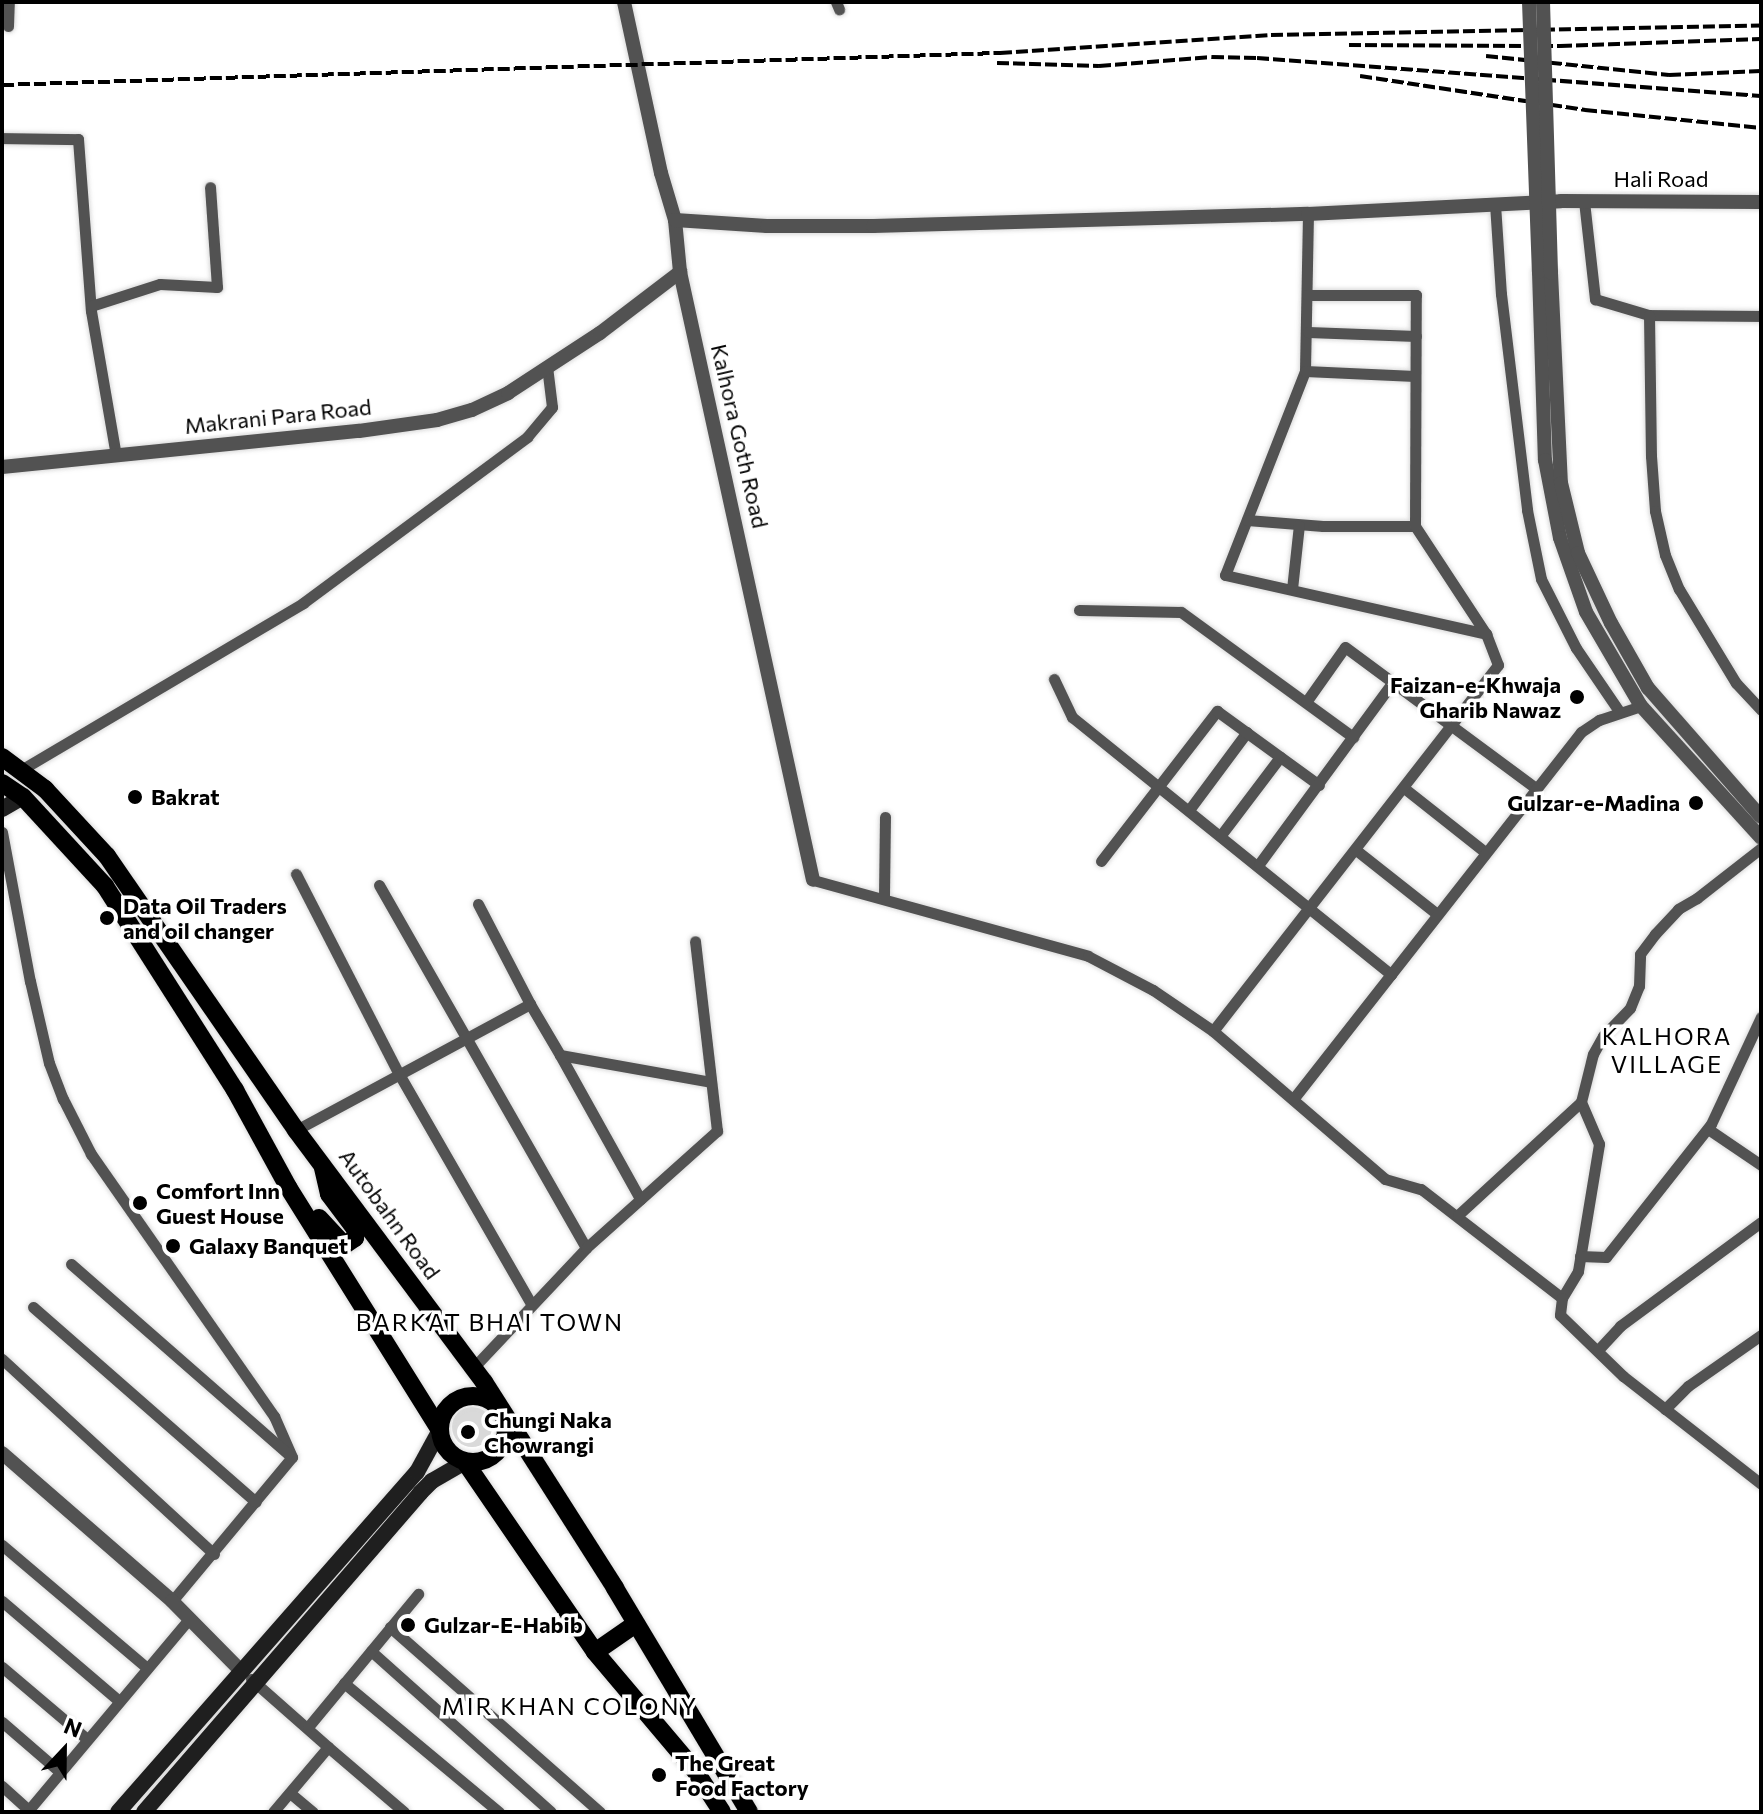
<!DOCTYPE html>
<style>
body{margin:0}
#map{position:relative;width:1763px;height:1814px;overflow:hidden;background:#fff;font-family:Commissioner,sans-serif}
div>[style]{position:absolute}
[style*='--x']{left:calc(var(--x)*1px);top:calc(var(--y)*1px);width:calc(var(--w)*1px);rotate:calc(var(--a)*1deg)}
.green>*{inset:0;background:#d9d9d9}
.round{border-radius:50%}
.roads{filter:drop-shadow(0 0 2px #dbdbdb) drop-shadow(0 0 2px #dbdbdb)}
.minor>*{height:11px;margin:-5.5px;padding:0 5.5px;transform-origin:5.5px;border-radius:5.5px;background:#525252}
.tertiary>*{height:14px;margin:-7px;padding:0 7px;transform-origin:7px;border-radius:7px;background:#525252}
.secondary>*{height:16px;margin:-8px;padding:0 8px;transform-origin:8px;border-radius:8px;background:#1f1f1f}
.trunk>*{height:18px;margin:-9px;padding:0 9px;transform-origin:9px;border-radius:9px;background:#000}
.trunk>.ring{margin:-9px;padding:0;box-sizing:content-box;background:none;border:18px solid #000;border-radius:50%}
.rail>*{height:4px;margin-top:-2px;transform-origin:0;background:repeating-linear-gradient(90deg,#000 0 12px,transparent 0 16px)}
.tertiary-bridge>*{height:14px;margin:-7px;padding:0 7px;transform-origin:7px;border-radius:7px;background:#525252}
.dots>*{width:22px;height:22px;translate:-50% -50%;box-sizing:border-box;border:4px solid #fff;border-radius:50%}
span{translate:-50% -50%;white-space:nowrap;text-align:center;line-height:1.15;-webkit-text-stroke:7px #fff;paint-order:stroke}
.street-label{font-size:22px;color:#000}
.poi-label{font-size:22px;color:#000;font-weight:700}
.right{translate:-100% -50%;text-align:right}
.left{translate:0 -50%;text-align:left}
.neighbourhood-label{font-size:24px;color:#000;letter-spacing:2px}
.frame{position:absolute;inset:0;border:4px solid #000;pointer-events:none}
.north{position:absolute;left:24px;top:1710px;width:80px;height:80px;-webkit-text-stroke:6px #fff;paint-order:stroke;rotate:22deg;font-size:22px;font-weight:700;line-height:32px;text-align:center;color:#000}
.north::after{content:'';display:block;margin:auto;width:28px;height:36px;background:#000;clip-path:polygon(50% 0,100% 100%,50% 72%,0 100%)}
</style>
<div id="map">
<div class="green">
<i class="round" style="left:452px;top:1407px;width:40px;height:40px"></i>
</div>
<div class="roads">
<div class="minor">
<i style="--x:836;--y:2;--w:8;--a:67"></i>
<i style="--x:8;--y:26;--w:24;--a:-88"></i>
<i style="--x:2;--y:138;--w:76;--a:0.8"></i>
<i style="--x:78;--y:139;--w:172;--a:85.7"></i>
<i style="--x:91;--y:311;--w:147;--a:80.2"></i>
<i style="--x:1584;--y:201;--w:99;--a:83.6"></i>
<i style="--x:1595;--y:299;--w:56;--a:16.5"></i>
<i style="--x:1649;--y:315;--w:112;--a:0.5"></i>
<i style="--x:1495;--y:204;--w:90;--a:86.2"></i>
<i style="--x:1501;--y:294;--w:218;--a:83.1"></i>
<i style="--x:1527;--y:510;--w:70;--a:78.5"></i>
<i style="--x:1541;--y:579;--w:77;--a:63.1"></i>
<i style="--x:1576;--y:648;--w:76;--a:55.7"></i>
<i style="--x:1308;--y:214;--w:157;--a:91.1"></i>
<i style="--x:1305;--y:371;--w:219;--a:111.4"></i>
<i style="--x:1225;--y:575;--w:268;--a:12.7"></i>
<i style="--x:91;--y:306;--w:72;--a:-17.7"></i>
<i style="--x:160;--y:284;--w:57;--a:3"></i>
<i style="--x:217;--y:287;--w:100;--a:-94"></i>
<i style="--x:1649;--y:315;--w:141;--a:89.2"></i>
<i style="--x:1651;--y:456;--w:55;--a:85.8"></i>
<i style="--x:1655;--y:511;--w:45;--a:77.2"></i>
<i style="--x:1665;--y:555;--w:37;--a:68"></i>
<i style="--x:1679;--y:589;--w:110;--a:58.8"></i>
<i style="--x:1736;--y:683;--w:37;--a:47"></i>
<i style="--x:1308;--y:332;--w:108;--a:2.1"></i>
<i style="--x:1305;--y:371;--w:110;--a:2.6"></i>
<i style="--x:1247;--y:520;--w:76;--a:4.5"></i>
<i style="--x:1323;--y:526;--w:92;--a:0"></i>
<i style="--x:1292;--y:589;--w:64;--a:-83.8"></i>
<i style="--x:1079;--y:610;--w:102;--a:1.1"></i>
<i style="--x:1181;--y:612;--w:213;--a:36"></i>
<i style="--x:1054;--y:679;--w:42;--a:64.7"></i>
<i style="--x:1072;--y:717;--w:410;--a:38.9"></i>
<i style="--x:1306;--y:702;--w:67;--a:-54.7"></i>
<i style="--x:1345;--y:647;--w:235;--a:36.5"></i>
<i style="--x:21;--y:770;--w:328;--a:-30.6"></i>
<i style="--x:303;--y:603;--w:279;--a:-36.5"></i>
<i style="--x:527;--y:437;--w:39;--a:-50"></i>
<i style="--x:552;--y:407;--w:39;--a:-97"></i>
<i style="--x:1404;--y:788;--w:103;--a:38.3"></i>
<i style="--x:1189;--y:810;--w:97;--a:-53.4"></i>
<i style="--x:2;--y:832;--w:152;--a:79.4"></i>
<i style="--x:30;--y:981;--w:84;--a:77"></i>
<i style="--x:49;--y:1063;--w:39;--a:69"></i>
<i style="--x:63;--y:1099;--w:62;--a:63"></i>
<i style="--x:91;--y:1154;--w:320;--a:55.1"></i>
<i style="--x:274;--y:1416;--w:45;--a:66.3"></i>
<i style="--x:292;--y:1457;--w:187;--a:129.8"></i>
<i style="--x:1221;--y:835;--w:98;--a:-52.9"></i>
<i style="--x:1356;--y:850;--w:103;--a:38.3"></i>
<i style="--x:1101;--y:861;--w:190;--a:-52.3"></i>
<i style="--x:1217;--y:711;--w:126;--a:36"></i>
<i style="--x:1259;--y:864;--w:225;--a:-53.7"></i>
<i style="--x:296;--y:874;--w:225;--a:62.8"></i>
<i style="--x:399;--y:1074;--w:265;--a:60.1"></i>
<i style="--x:813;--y:880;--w:285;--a:15.4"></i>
<i style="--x:1088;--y:956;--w:73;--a:27.6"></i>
<i style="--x:1153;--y:990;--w:73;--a:34.3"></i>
<i style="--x:1213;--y:1031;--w:227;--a:40.7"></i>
<i style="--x:1385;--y:1179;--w:37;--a:16"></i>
<i style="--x:1421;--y:1189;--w:178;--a:37.7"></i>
<i style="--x:1562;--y:1298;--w:31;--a:-59"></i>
<i style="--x:1578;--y:1271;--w:129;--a:-80.6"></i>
<i style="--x:1599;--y:1144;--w:46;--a:-113.2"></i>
<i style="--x:1581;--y:1102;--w:49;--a:-76"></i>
<i style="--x:1593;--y:1054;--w:21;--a:-61"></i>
<i style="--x:1603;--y:1036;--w:39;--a:-46"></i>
<i style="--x:1630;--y:1008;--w:24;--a:-68"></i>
<i style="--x:1639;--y:986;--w:32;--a:-88"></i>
<i style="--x:1640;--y:954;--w:25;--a:-53"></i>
<i style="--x:1655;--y:934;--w:34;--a:-47"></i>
<i style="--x:1678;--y:909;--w:22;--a:-30"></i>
<i style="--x:1697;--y:898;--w:81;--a:-38"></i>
<i style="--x:379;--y:885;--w:418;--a:60.3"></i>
<i style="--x:884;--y:897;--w:80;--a:-89.3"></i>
<i style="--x:478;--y:904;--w:113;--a:62.5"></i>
<i style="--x:1213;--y:1031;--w:464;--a:-52.1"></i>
<i style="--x:1498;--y:665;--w:33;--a:-111"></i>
<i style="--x:1486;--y:634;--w:129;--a:-123.3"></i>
<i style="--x:1415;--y:526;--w:231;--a:-89.8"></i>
<i style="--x:1416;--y:295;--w:109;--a:180"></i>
<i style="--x:560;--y:1055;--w:165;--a:60.9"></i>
<i style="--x:1294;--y:1098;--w:465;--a:-51.9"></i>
<i style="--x:1581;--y:732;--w:22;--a:-34"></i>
<i style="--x:1599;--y:720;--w:44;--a:-18.4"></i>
<i style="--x:1708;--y:1129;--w:64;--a:34.2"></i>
<i style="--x:296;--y:1130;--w:266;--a:-28.3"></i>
<i style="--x:530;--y:1004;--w:59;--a:59.5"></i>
<i style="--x:560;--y:1055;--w:153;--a:10.1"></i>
<i style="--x:1458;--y:1215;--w:167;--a:-42.6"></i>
<i style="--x:1580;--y:1256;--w:26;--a:2"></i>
<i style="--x:1606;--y:1257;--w:169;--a:-51.7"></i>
<i style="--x:1711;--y:1124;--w:118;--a:-65"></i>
<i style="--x:71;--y:1264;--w:288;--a:41.2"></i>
<i style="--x:1562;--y:1298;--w:17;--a:97"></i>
<i style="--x:1560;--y:1315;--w:88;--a:44.1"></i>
<i style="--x:1623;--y:1376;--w:175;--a:38"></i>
<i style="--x:33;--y:1307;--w:296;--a:41.2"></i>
<i style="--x:1598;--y:1350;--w:33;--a:-47"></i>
<i style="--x:1620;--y:1326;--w:175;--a:-36.4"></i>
<i style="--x:2;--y:1359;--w:288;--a:42.6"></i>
<i style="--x:473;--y:1368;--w:165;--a:-46.7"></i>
<i style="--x:586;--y:1248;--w:176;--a:-41.8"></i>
<i style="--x:717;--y:1131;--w:191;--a:-96.6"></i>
<i style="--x:1665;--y:1409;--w:33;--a:-45"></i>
<i style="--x:1688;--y:1386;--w:89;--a:-34.9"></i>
<i style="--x:2;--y:1545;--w:190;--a:40.3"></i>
<i style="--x:2;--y:1601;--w:154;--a:40.5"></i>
<i style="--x:390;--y:1627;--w:280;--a:41.4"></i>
<i style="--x:371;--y:1651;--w:241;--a:41.8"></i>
<i style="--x:2;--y:1667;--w:111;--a:40.3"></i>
<i style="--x:251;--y:1679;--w:103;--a:41.4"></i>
<i style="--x:328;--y:1747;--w:85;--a:130.2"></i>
<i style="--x:344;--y:1683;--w:202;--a:39.8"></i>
<i style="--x:2;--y:1722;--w:77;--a:40.8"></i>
<i style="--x:308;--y:1727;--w:173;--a:-50.4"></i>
<i style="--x:328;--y:1747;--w:100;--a:40.5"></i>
<i style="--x:2;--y:1786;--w:36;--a:42"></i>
<i style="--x:290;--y:1793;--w:30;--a:40"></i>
<i style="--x:27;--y:1812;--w:252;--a:-50"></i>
</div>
<div class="tertiary">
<i style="--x:624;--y:2;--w:175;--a:77.8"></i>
<i style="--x:661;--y:173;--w:49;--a:73.4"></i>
<i style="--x:675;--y:220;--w:52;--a:84.5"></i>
<i style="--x:680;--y:272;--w:622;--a:77.66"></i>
<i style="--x:675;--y:220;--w:92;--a:3.7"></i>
<i style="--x:767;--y:226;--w:106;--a:0"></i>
<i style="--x:873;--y:226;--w:435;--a:-1.6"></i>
<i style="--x:1308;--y:214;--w:253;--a:-2.9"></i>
<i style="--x:1561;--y:201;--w:200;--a:0.3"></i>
<i style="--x:1539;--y:272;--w:188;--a:88.2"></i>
<i style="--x:1545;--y:460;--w:79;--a:79.1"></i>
<i style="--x:1560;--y:538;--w:78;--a:70.6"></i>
<i style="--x:1586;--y:612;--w:109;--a:59.7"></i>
<i style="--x:1641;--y:706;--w:178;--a:47.7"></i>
<i style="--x:1551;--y:273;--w:210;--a:87.3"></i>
<i style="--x:1561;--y:483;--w:72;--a:76.3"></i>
<i style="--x:1578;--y:553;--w:77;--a:64.8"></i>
<i style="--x:1611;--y:623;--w:75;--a:60.4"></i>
<i style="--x:1648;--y:688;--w:171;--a:48.8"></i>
<i style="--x:2;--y:467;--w:359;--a:-5.8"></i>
<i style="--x:359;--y:431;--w:79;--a:-8"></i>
<i style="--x:437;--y:420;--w:36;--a:-16"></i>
<i style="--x:472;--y:410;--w:40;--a:-25"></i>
<i style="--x:508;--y:393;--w:110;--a:-33.1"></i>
<i style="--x:600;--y:333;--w:101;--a:-37.3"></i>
<i style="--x:2;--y:1453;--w:225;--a:41"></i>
<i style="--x:172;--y:1601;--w:98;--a:45.4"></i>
</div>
<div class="secondary">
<i style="--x:2;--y:809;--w:24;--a:-30"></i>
<i style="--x:118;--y:1812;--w:453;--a:-48.7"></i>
<i style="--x:417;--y:1472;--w:48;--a:-61.3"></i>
<i style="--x:144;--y:1812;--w:422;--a:-49.1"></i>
<i style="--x:420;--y:1493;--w:17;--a:-45"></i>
<i style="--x:432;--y:1481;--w:38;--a:-30"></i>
</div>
<div class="trunk">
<i style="--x:2;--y:757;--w:54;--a:36.7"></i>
<i style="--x:45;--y:789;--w:91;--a:47.2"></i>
<i style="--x:107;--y:856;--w:333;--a:55.4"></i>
<i style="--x:296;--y:1130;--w:314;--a:53.3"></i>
<i style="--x:484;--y:1382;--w:244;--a:57.5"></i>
<i style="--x:615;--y:1588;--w:261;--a:59.1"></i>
<i style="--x:2;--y:783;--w:25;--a:34"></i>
<i style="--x:23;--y:797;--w:121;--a:47.3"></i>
<i style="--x:105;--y:886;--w:242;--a:57.5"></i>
<i style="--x:235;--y:1090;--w:111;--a:61.3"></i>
<i style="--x:288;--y:1187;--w:287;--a:58"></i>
<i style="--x:319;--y:1218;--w:33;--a:47"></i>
<i style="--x:341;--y:1242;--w:5;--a:22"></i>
<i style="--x:346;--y:1244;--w:11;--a:-34"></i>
<i style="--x:355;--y:1238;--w:8;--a:-83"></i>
<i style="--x:356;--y:1230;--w:45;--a:-126.9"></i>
<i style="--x:329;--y:1194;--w:27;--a:-103"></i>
<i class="ring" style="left:440px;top:1396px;width:48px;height:48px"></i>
<i style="--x:465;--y:1462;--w:230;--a:55.6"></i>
<i style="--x:595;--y:1652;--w:153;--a:49.8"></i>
<i style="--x:694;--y:1769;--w:51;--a:56.9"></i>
<i style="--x:595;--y:1652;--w:47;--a:-34.7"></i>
</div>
</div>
<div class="rail">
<i style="--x:1349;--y:45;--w:211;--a:0.3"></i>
<i style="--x:1560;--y:46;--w:201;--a:-2"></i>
<i style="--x:1486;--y:56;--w:184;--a:5.9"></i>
<i style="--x:1669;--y:75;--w:92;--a:-2.5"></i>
<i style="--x:997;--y:63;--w:102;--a:1.7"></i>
<i style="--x:1099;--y:66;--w:113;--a:-4.6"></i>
<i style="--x:1212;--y:57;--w:45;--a:1.3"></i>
<i style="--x:1257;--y:58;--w:505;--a:4.31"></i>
<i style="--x:1360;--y:76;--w:228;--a:8.6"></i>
<i style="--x:1585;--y:110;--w:177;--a:5.8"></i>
<i style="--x:2;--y:85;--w:999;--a:-1.84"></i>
<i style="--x:1000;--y:53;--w:272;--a:-3.8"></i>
<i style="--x:1271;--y:35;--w:490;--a:-1.1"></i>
</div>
<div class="tertiary-bridge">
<i style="--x:1529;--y:2;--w:270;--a:87.9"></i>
<i style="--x:1543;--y:2;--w:271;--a:88.3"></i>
</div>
<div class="dots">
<i style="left:1577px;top:697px;background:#000"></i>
<i style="left:135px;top:797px;background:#000"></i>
<i style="left:1696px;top:803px;background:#000"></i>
<i style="left:107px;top:918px;background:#000"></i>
<i style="left:140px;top:1203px;background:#000"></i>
<i style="left:173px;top:1246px;background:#000"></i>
<i style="left:468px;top:1432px;background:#000"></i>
<i style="left:408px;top:1625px;background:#000"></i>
<i style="left:659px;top:1775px;background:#000"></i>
</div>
<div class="street-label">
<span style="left:1661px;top:179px">Hali Road</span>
<span style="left:278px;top:416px;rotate:-6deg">Makrani Para Road</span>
<span style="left:740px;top:436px;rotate:77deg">Kalhora Goth Road</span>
<span style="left:390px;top:1214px;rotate:54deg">Autobahn Road</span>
</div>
<div class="poi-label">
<span class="right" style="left:1561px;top:697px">Faizan-e-Khwaja<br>Gharib Nawaz</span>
<span class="left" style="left:151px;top:797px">Bakrat</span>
<span class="right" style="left:1680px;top:803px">Gulzar-e-Madina</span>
<span class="left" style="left:123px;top:918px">Data Oil Traders<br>and oil changer</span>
<span class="left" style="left:156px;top:1203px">Comfort Inn<br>Guest House</span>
<span class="left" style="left:189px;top:1246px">Galaxy Banquet</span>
<span class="left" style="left:484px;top:1432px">Chungi Naka<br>Chowrangi</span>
<span class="left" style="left:424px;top:1625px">Gulzar-E-Habib</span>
<span class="left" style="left:675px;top:1775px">The Great<br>Food Factory</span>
</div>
<div class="neighbourhood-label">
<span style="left:1667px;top:1050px">KALHORA<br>VILLAGE</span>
<span style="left:490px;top:1322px">BARKAT BHAI TOWN</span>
<span style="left:570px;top:1706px">MIR KHAN COLONY</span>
</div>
<div class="frame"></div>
<div class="north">N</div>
</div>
